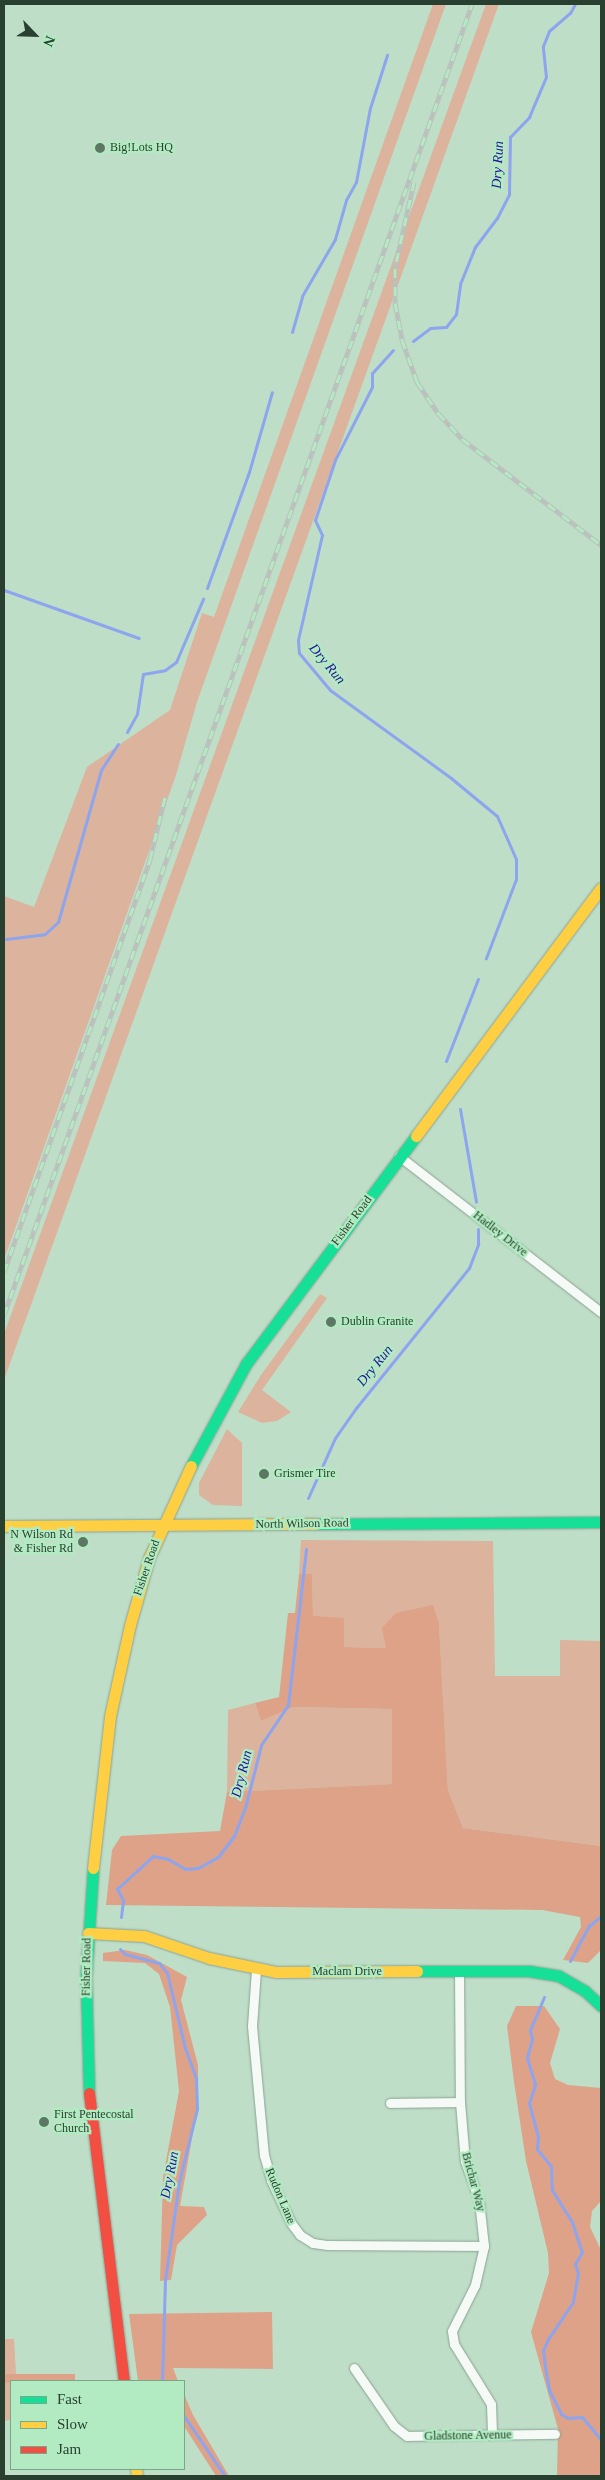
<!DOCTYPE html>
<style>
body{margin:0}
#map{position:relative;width:605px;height:2480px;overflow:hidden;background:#bfdec8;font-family:Georgia,serif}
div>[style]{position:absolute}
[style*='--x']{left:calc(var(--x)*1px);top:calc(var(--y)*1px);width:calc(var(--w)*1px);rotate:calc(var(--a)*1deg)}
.green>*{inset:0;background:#dcb39c}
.forest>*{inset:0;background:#dda288}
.stream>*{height:3px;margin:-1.5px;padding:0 1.5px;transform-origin:1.5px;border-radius:1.5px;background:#8da5ee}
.roads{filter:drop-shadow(0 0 1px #8ba392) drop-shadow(0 0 1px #8ba392)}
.street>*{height:9px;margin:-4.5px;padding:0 4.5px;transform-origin:4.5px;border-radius:4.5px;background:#f5faf7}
.fast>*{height:11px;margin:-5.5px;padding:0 5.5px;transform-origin:5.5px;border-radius:5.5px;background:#16e098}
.slow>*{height:11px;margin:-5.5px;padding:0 5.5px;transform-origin:5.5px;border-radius:5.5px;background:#ffcf43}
.jam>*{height:11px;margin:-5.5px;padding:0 5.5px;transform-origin:5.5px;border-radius:5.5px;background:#f24e42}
.rail>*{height:5px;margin-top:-2.5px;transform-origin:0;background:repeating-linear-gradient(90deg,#b2ebc2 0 9px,#bac1bc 0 18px);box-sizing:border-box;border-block:1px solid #bac1bc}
.dots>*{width:14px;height:14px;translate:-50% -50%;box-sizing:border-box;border:2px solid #b2ebc2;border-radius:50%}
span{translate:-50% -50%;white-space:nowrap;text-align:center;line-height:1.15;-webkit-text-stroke:4.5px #b2ebc2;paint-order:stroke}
.poi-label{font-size:12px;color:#294030}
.left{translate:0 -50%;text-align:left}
.right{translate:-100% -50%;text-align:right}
.street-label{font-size:12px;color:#294030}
.water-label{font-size:14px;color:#230f9a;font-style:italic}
.frame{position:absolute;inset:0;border:5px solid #294030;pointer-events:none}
.legend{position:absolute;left:10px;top:2380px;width:175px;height:90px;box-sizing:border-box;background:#b2ebc2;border:1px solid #7ba788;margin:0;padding:6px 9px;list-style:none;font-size:15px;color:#294030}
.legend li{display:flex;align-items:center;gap:10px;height:25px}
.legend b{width:25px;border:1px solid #7ba788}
.north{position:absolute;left:10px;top:10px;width:50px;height:50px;-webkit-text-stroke:4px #b2ebc2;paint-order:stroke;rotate:114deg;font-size:14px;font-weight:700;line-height:20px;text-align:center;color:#294030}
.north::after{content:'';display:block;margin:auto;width:18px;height:22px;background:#294030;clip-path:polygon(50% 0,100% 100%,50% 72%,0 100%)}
</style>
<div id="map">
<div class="green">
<i style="clip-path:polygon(433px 4px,446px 4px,197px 702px,176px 775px,4px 1260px,4px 896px,34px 907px,87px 767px,170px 710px,202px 613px,214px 617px)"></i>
<i style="clip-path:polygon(486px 4px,499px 4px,4px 1380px,4px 1334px)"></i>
<i style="clip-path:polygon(320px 1294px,327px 1298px,262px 1390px,291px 1412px,277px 1421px,262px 1423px,238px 1412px,261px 1375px)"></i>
<i style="clip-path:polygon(227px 1429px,242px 1443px,242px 1506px,213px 1505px,199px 1495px,199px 1483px)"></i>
<i style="clip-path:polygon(301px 1540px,493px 1541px,495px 1676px,560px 1676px,560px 1640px,601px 1641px,601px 1846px,463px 1828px,448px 1790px,439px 1624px,386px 1648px,344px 1647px,313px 1617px,312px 1575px,299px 1574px)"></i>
<i style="clip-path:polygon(255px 1703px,261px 1721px,293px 1707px,392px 1709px,392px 1784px,227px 1792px,228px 1710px)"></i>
<i style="clip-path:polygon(4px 2339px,14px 2339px,16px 2374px,4px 2374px)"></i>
<i style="clip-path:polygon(4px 2383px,11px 2383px,11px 2420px,4px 2421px)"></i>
</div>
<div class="forest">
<i style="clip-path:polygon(299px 1574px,312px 1574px,313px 1616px,344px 1618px,344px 1647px,386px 1648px,382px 1628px,396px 1613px,433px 1605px,439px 1624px,448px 1790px,463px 1828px,601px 1846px,601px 1950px,588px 1963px,563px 1960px,581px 1927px,580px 1917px,542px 1910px,106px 1905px,112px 1850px,121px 1836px,220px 1831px,227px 1792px,392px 1784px,392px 1709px,293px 1707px,261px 1721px,255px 1703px,279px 1697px,288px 1613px,295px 1613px)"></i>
<i style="clip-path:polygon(125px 1950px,147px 1955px,187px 1977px,181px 2000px,198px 2065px,198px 2104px,180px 2206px,204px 2207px,207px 2215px,177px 2245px,171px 2280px,160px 2281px,163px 2177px,179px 2091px,170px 2007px,159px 1974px,145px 1963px,103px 1961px,103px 1953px)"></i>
<i style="clip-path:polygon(516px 2006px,544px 2006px,560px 2029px,550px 2063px,555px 2079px,568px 2085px,601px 2088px,601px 2201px,592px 2211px,590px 2227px,601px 2250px,601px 2476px,557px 2476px,558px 2429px,531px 2332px,549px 2273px,548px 2253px,526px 2161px,514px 2082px,507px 2026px)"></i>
<i style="clip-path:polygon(272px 2312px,273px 2369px,173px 2368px,178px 2381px,138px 2381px,129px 2314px)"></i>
<i style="clip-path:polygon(4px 2374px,75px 2374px,75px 2381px,4px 2383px)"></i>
<i style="clip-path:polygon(184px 2394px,193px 2415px,229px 2476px,216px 2476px,184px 2426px)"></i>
</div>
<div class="stream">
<i style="--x:292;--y:332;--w:37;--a:-74"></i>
<i style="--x:302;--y:296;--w:66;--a:-59.9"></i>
<i style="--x:335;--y:239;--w:41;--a:-74.2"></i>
<i style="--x:346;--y:200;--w:21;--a:-61"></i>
<i style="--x:356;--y:182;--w:75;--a:-79.3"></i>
<i style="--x:370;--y:108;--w:56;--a:-72.2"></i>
<i style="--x:413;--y:341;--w:21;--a:-37"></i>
<i style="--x:430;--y:328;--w:16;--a:-4"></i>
<i style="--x:446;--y:327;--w:16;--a:-52"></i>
<i style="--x:456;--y:314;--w:30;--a:-82"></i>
<i style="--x:460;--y:284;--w:40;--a:-68"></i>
<i style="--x:475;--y:247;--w:36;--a:-53"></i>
<i style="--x:497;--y:218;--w:27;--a:-63"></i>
<i style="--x:509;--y:194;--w:57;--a:-89"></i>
<i style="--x:510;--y:137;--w:28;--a:-46"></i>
<i style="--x:529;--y:117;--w:43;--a:-67"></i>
<i style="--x:546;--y:77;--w:31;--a:-96"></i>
<i style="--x:543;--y:46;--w:16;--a:-68"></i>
<i style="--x:549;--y:31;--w:28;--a:-41"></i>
<i style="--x:570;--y:13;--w:10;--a:-61"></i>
<i style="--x:393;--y:350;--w:31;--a:132"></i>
<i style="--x:372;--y:373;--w:14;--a:90"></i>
<i style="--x:372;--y:387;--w:82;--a:116.9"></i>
<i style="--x:335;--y:460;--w:63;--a:108.4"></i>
<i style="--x:315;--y:520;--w:17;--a:65"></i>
<i style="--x:322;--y:535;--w:108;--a:102.9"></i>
<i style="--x:298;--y:640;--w:13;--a:86"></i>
<i style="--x:299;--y:653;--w:48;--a:50"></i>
<i style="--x:330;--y:690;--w:150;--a:36"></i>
<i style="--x:451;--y:778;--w:60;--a:39.6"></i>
<i style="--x:497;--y:816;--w:47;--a:66.2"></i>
<i style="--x:516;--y:859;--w:20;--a:90"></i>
<i style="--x:516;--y:879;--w:85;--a:110.8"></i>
<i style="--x:207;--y:588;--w:123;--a:-70.1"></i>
<i style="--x:249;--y:472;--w:83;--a:-74"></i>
<i style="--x:4;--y:590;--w:143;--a:19.6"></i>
<i style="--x:127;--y:732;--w:21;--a:-61"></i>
<i style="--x:137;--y:714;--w:40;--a:-81.5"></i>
<i style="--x:143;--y:674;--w:22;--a:-10"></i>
<i style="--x:165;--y:670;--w:14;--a:-36"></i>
<i style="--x:176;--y:662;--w:69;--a:-66.8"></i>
<i style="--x:6;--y:939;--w:39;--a:-7"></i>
<i style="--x:45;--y:934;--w:18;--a:-43"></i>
<i style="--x:58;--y:922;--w:158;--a:-74.2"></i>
<i style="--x:101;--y:770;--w:31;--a:-57"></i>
<i style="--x:446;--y:1061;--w:88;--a:-68.7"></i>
<i style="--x:460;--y:1109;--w:94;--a:80.2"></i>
<i style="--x:308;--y:1498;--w:66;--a:-65.8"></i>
<i style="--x:335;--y:1438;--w:37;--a:-55"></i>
<i style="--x:356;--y:1408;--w:180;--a:-51.1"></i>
<i style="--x:469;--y:1268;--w:26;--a:-69"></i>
<i style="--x:478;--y:1244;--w:15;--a:-90"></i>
<i style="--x:121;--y:1917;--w:17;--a:-83"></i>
<i style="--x:123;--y:1900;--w:13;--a:-119"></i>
<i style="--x:117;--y:1889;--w:49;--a:-42.5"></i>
<i style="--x:153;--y:1856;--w:15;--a:11"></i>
<i style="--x:168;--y:1859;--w:20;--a:30"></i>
<i style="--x:185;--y:1869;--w:13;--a:-4"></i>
<i style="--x:198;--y:1868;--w:23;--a:-29"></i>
<i style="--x:218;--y:1857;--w:26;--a:-53"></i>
<i style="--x:234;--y:1836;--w:30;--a:-69"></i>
<i style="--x:245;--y:1808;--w:65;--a:-75.7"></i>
<i style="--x:261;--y:1745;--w:48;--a:-56"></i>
<i style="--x:288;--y:1705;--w:157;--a:-83.4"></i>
<i style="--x:120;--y:1949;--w:7;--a:45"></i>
<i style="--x:125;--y:1954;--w:35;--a:15"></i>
<i style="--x:159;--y:1963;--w:13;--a:51"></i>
<i style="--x:167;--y:1973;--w:77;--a:76.5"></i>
<i style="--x:185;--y:2048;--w:33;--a:70"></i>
<i style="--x:196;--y:2079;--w:30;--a:88"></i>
<i style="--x:197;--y:2109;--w:75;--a:103.9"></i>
<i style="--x:179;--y:2182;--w:99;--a:98.1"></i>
<i style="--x:165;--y:2280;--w:101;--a:91.7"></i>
<i style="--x:570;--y:1961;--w:40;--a:-62"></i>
<i style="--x:589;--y:1926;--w:16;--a:-40"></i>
<i style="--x:544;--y:1997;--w:36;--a:113"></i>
<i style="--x:530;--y:2030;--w:9;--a:77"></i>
<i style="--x:532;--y:2039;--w:20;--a:105"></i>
<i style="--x:527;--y:2058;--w:28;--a:73"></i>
<i style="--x:535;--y:2085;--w:19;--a:108"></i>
<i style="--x:529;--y:2103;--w:35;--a:75"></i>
<i style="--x:538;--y:2137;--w:12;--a:95"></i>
<i style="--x:537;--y:2149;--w:22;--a:51"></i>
<i style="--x:551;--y:2166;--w:24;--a:88"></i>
<i style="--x:552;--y:2190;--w:38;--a:58"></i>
<i style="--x:572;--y:2222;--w:32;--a:72"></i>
<i style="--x:582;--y:2252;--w:14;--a:120"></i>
<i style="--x:575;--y:2264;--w:9;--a:72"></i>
<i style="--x:578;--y:2273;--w:29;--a:100"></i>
<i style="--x:573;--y:2302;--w:45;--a:124"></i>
<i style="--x:548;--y:2339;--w:12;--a:114"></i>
<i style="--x:543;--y:2350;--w:17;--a:83"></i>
<i style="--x:545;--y:2367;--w:23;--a:80"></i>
<i style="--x:549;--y:2390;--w:27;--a:63"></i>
<i style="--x:561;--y:2414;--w:8;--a:30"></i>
<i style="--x:568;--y:2418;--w:14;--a:-4"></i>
<i style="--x:582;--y:2417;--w:30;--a:50"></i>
<i style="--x:184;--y:2416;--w:73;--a:55.7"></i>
</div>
<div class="roads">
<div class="street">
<i style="--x:399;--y:1156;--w:255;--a:37.7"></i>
<i style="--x:256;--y:1970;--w:56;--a:94.1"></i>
<i style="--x:252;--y:2026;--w:130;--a:84.7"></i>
<i style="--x:264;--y:2155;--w:26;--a:74"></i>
<i style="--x:271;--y:2180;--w:47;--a:65.1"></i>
<i style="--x:291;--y:2223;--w:15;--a:53"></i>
<i style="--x:300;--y:2235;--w:15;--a:32"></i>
<i style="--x:313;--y:2243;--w:15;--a:8"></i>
<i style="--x:328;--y:2245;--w:156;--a:0.4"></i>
<i style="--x:459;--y:1971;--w:131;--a:89.6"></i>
<i style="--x:460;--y:2102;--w:59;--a:85.2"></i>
<i style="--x:465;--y:2161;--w:42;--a:70.7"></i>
<i style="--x:479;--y:2201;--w:45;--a:83.7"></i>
<i style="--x:484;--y:2246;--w:40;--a:103"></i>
<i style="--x:475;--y:2285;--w:51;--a:116.6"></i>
<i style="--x:452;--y:2331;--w:13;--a:81"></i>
<i style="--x:454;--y:2344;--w:70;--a:58.3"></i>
<i style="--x:491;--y:2404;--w:31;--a:88"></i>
<i style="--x:390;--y:2103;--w:70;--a:-0.8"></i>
<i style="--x:354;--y:2368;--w:70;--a:55.4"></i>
<i style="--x:394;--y:2426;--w:16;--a:38"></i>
<i style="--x:407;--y:2436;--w:148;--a:-0.8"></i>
</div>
<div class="fast">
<i style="--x:191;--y:1466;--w:116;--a:-61.7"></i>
<i style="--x:246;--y:1364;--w:284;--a:-53.3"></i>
<i style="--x:316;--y:1524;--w:285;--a:-0.4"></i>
<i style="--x:417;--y:1971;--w:112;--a:0"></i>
<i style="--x:529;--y:1971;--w:30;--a:9"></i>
<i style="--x:559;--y:1976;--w:30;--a:30"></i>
<i style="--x:585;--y:1991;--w:22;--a:43"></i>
<i style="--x:89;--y:2093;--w:116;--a:-91.5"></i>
<i style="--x:86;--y:1977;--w:109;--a:-86.3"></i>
</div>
<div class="slow">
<i style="--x:416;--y:1136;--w:309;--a:-53.3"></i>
<i style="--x:4;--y:1526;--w:312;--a:-0.4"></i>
<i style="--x:93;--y:1868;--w:153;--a:-83.6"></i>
<i style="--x:110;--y:1716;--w:93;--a:-77.6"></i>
<i style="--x:130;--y:1625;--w:70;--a:-74.2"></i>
<i style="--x:149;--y:1558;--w:101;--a:-65.5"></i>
<i style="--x:88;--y:1933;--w:56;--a:3.1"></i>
<i style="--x:144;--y:1936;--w:69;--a:18.7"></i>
<i style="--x:209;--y:1958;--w:68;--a:11.8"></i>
<i style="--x:276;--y:1972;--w:141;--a:-0.4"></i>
<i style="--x:136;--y:2469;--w:7;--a:82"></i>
</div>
<div class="jam">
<i style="--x:89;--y:2093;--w:290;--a:83.1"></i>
</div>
</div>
<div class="rail">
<i style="--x:414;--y:182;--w:88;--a:102.5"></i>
<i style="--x:395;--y:268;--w:35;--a:90"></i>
<i style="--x:395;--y:303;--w:38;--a:79"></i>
<i style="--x:402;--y:340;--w:45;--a:70.3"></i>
<i style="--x:417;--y:382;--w:37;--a:56"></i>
<i style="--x:438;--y:413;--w:35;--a:47"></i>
<i style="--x:462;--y:439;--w:175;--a:37.3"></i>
<i style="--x:4;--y:1272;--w:438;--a:-70.5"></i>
<i style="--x:150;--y:859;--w:64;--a:-76.4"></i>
<i style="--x:4;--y:1315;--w:1392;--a:-70.35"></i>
</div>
<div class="dots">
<i style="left:100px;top:148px;background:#5e7765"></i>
<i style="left:331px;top:1322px;background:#5e7765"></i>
<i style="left:264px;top:1474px;background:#5e7765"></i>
<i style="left:83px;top:1542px;background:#5e7765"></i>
<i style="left:44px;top:2122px;background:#5e7765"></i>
</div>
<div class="poi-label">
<span class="left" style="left:110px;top:148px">Big!Lots HQ</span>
<span class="left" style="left:341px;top:1322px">Dublin Granite</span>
<span class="left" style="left:274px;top:1474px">Grismer Tire</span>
<span class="right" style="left:73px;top:1542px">N Wilson Rd<br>&amp; Fisher Rd</span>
<span class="left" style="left:54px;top:2122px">First Pentecostal<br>Church</span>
</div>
<div class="street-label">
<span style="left:352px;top:1221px;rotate:-53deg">Fisher Road</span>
<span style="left:500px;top:1234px;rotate:38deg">Hadley Drive</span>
<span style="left:302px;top:1524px;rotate:-1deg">North Wilson Road</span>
<span style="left:147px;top:1568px;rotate:-71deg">Fisher Road</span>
<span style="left:87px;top:1967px;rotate:-89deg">Fisher Road</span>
<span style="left:347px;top:1972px">Maclam Drive</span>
<span style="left:473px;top:2182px;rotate:75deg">Brichar Way</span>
<span style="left:280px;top:2196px;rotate:67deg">Rudon Lane</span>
<span style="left:468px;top:2436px;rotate:-1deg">Gladstone Avenue</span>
</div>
<div class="water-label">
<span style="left:498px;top:165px;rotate:-87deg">Dry Run</span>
<span style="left:327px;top:664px;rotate:50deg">Dry Run</span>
<span style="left:375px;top:1366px;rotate:-51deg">Dry Run</span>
<span style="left:242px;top:1774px;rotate:-76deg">Dry Run</span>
<span style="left:170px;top:2175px;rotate:-79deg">Dry Run</span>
</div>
<div class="frame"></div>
<ul class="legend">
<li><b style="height:6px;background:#16e098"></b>Fast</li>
<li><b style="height:6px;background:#ffcf43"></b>Slow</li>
<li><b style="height:6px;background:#f24e42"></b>Jam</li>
</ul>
<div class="north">N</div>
</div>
